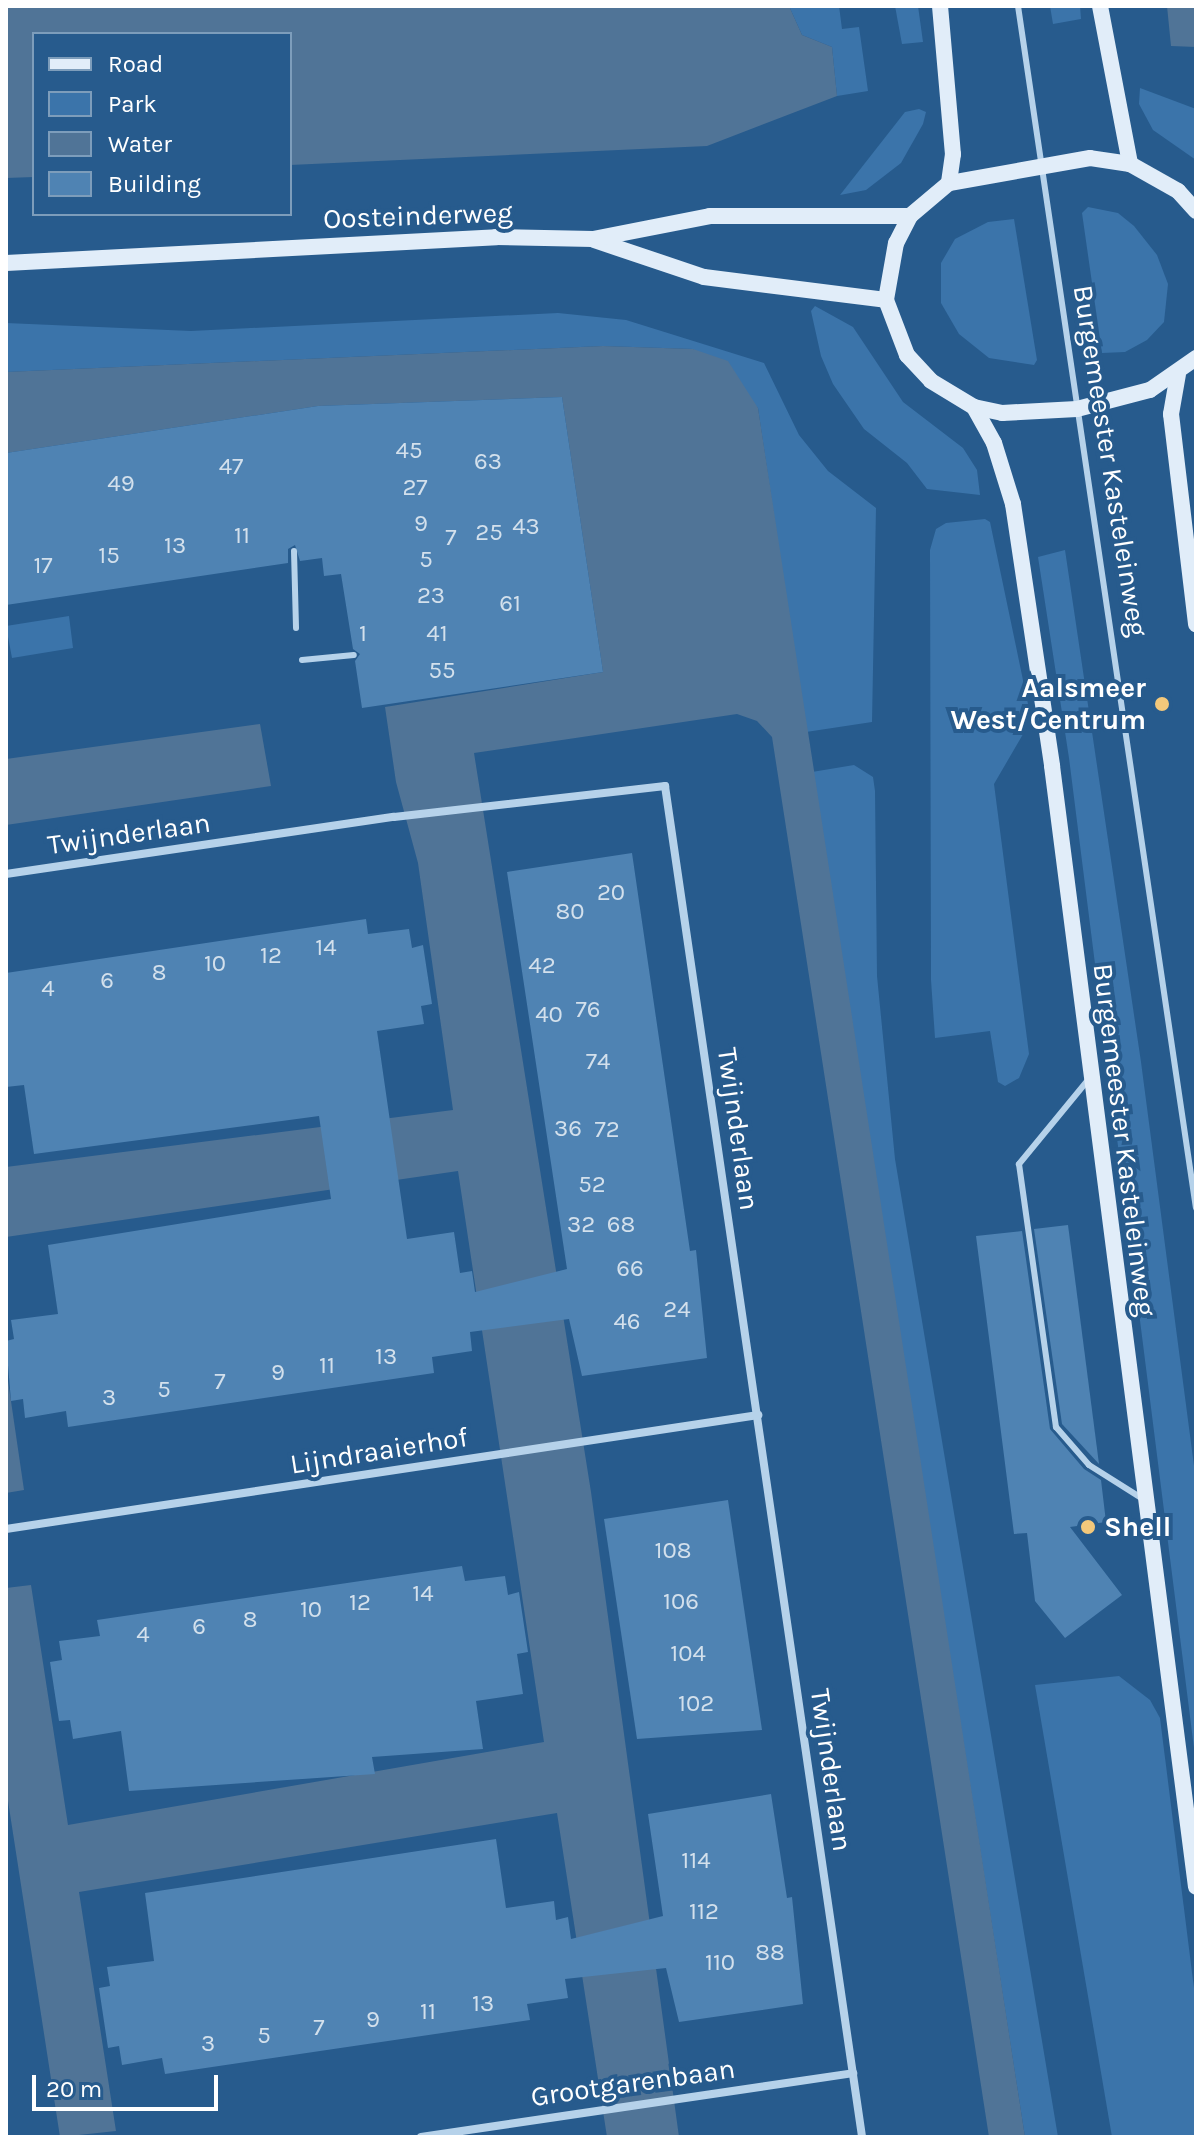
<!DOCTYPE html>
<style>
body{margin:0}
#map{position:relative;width:1202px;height:2143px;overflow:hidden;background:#275b8d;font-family:Karla,sans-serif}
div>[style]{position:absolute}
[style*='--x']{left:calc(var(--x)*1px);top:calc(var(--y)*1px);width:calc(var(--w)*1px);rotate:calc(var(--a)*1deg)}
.green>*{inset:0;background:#3b74aa}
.water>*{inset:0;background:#507497}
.building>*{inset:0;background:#4f83b3}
.lane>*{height:6px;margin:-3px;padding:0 3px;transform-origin:3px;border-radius:3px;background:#b6d2ea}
.street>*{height:8px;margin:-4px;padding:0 4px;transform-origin:4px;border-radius:4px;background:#b6d2ea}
.secondary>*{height:16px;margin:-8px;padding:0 8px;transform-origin:8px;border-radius:8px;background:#e1edf9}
.dots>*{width:22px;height:22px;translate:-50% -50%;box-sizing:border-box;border:4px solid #275b8d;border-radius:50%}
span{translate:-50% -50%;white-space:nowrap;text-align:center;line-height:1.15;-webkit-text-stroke:8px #275b8d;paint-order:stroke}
.number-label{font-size:24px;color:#d3e0ec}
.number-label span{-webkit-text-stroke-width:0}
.street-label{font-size:28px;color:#fff}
.poi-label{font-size:28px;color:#fff;font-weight:700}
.right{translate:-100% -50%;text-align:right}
.left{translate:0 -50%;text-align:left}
.frame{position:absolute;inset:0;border:8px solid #fff;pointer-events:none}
.legend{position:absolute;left:32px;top:32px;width:260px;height:184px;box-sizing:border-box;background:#275b8d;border:2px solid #7d9dbb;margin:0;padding:10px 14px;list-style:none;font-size:24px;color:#fff}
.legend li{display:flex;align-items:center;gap:16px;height:40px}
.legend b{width:40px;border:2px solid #7d9dbb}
.scale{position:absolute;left:32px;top:2075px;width:186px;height:36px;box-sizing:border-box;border:4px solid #fff;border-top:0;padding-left:10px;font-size:24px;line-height:28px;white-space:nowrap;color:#fff;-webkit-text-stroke:6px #275b8d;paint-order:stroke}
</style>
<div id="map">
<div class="green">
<i style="clip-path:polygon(789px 6px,839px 6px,842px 29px,859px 27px,868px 91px,837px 96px,832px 47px,802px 35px)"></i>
<i style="clip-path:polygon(895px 6px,918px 6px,923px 42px,902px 44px)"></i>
<i style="clip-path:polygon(1050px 6px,1080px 6px,1081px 19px,1053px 24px)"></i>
<i style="clip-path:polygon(1140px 88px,1196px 109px,1196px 160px,1153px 130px,1139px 104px)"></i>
<i style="clip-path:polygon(919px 109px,926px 112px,923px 124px,901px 163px,866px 190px,840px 195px,905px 112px)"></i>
<i style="clip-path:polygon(1088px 207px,1118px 213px,1134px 226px,1157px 255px,1168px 284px,1164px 322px,1147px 340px,1125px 352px,1102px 353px,1082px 213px)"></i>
<i style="clip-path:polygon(1014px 219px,1037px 360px,1034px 365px,989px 358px,959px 334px,941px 303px,941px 263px,955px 239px,988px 222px)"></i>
<i style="clip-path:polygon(815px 306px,853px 327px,903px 402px,963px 448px,977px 470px,980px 495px,927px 489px,907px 463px,864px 429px,833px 384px,821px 356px,811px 311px)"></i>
<i style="clip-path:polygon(558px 313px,626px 320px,764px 363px,799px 435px,828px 471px,876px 508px,872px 722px,806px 732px,758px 408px,693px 349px,603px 346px,6px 372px,6px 323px,191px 331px)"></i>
<i style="clip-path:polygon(985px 519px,990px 522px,1028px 704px,1026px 729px,994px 784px,1029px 1054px,1019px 1078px,1005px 1086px,998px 1082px,990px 1031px,935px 1038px,931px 980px,930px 550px,936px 529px,946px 523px)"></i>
<i style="clip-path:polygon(1065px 550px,1141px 1062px,1196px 1481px,1196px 1764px,1069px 758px,1038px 557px)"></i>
<i style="clip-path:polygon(69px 616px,73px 648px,12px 658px,6px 626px)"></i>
<i style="clip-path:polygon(854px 765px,873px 777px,875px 791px,877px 976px,895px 1159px,1058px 2137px,1025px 2137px,812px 772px)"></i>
<i style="clip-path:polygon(1119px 1676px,1150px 1700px,1160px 1718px,1196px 2004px,1196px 2137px,1112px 2137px,1035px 1685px)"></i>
</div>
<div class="water">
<i style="clip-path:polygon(6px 6px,789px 6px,802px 35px,832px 47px,837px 96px,707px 146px,290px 165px,290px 34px,34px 34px,34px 177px,6px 178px)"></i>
<i style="clip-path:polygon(1167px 6px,1196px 6px,1196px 47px,1171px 46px)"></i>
<i style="clip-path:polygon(603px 346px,693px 349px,728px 361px,758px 408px,1025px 2137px,989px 2137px,772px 737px,757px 721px,737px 714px,474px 753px,591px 1492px,679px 2137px,607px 2137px,557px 1813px,79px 1892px,116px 2131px,60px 2137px,6px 1788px,6px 1588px,31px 1585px,68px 1825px,544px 1742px,458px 1171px,6px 1237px,6px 1167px,453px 1110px,418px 863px,396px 782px,385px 707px,603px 672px,562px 397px,318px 406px,6px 453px,6px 372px)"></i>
<i style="clip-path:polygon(260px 724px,271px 786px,6px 825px,6px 759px)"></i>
<i style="clip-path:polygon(6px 1367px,24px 1490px,6px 1493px)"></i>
</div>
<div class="building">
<i style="clip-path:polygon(562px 397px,603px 672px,362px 708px,355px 661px,360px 654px,353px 649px,341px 574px,324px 576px,322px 558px,300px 561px,295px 545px,288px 549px,288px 563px,6px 605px,6px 453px,318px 406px)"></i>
<i style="clip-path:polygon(632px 853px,690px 1251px,696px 1250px,707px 1358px,582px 1376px,569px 1319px,470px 1332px,472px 1351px,432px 1357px,434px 1373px,68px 1427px,66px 1411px,25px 1418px,23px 1399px,11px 1401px,6px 1341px,14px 1339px,11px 1320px,58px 1314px,48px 1245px,331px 1199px,319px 1116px,34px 1154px,24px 1085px,6px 1087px,6px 973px,366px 919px,368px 934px,409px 929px,412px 948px,423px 945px,432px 1004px,421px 1006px,424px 1024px,377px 1031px,407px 1239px,454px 1232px,460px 1273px,472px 1271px,475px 1292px,567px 1269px,507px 872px)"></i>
<i style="clip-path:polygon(1068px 1225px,1099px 1464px,1062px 1424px,1034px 1229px)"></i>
<i style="clip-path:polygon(1022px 1231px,1050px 1429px,1084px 1469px,1101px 1480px,1106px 1522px,1070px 1527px,1122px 1595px,1065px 1638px,1035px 1601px,1027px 1533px,1014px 1534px,976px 1236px)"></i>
<i style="clip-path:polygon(728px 1500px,762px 1730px,637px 1739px,604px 1519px)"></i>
<i style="clip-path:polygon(462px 1566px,465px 1581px,505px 1576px,508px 1595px,519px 1592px,528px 1652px,517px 1654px,523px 1694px,476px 1701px,483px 1749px,372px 1757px,375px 1774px,129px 1791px,121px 1731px,73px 1739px,70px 1720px,59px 1721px,50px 1662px,62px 1660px,59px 1641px,100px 1636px,97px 1620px)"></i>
<i style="clip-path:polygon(771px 1794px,787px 1898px,792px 1897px,803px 2004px,679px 2022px,666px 1968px,565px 1979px,568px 1998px,527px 2004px,530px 2020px,165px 2074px,162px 2058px,122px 2065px,119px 2046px,108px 2048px,99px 1988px,110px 1986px,107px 1967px,154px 1961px,145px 1893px,496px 1839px,506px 1908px,554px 1901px,556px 1920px,568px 1917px,571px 1939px,663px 1916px,648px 1814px)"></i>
</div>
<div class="lane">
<i style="--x:1018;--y:6;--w:1215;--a:81.58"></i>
<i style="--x:294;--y:551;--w:77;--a:88.5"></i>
<i style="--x:302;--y:660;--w:52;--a:-5.5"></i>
<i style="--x:1088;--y:1080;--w:109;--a:129.4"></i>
<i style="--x:1019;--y:1164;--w:266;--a:82"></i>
<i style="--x:1056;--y:1427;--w:50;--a:49"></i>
<i style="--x:1089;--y:1465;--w:64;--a:32.2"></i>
</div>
<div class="street">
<i style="--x:6;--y:874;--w:392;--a:-8.4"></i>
<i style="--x:394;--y:817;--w:273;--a:-6.5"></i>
<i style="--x:665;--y:786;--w:1365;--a:81.7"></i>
<i style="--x:6;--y:1529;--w:761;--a:-8.62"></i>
<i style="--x:421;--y:2137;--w:437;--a:-8.4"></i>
</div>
<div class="secondary">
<i style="--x:940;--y:6;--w:149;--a:85"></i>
<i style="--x:953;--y:154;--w:29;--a:98"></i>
<i style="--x:1100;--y:6;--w:161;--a:79.2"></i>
<i style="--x:1196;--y:211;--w:27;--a:-132"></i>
<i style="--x:1178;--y:191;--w:55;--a:-150.6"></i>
<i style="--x:1130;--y:164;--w:40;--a:-171.5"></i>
<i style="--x:1090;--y:158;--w:143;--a:169.9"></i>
<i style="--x:949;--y:183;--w:51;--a:139.8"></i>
<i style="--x:910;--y:216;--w:30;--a:117"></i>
<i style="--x:896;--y:243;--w:58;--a:100"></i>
<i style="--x:886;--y:300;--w:59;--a:69.1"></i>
<i style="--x:907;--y:355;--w:35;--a:47"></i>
<i style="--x:931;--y:381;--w:50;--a:31.2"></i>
<i style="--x:974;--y:407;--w:29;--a:12"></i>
<i style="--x:1002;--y:413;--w:75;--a:-3.1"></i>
<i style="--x:1077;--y:409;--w:75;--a:-14.6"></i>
<i style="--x:1150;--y:390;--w:56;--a:-34.8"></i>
<i style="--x:594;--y:240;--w:116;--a:18.6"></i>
<i style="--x:704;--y:277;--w:183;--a:7.2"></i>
<i style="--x:6;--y:263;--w:491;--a:-3"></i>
<i style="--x:496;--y:237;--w:97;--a:1.2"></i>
<i style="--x:593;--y:239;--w:119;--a:-11.1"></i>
<i style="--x:710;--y:216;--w:200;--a:0"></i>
<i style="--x:1178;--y:374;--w:41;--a:99.9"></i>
<i style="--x:1171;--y:414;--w:212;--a:83.2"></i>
<i style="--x:974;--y:407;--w:41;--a:60.9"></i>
<i style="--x:994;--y:443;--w:64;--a:72.7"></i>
<i style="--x:1013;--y:504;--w:265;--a:81.5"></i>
<i style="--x:1052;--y:766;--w:1130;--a:82.68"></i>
</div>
<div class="dots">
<i style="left:1162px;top:704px;background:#f3c87b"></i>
<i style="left:1088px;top:1527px;background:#f3c87b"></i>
</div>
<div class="number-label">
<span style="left:409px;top:451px">45</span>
<span style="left:488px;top:462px">63</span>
<span style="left:231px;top:467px">47</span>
<span style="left:121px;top:484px">49</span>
<span style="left:415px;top:488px">27</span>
<span style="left:421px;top:524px">9</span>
<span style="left:526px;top:527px">43</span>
<span style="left:489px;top:533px">25</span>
<span style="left:242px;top:536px">11</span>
<span style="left:451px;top:538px">7</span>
<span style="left:175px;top:546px">13</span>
<span style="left:109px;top:556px">15</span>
<span style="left:426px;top:560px">5</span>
<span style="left:43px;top:566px">17</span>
<span style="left:431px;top:596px">23</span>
<span style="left:510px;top:604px">61</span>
<span style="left:363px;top:634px">1</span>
<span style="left:437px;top:634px">41</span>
<span style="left:442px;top:671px">55</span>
<span style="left:611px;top:893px">20</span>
<span style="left:570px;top:912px">80</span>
<span style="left:326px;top:948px">14</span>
<span style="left:271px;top:956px">12</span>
<span style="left:215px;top:964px">10</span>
<span style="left:542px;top:966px">42</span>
<span style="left:159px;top:973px">8</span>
<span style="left:107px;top:981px">6</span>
<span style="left:48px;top:989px">4</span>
<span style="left:588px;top:1010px">76</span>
<span style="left:549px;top:1015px">40</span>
<span style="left:598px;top:1062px">74</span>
<span style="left:568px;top:1129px">36</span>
<span style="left:607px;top:1130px">72</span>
<span style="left:592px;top:1185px">52</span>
<span style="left:581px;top:1225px">32</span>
<span style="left:621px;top:1225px">68</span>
<span style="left:630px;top:1269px">66</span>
<span style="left:677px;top:1310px">24</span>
<span style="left:627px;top:1322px">46</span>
<span style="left:386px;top:1357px">13</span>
<span style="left:327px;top:1366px">11</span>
<span style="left:278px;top:1373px">9</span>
<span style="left:220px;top:1382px">7</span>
<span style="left:164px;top:1390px">5</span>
<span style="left:109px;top:1398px">3</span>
<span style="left:673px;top:1551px">108</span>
<span style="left:423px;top:1594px">14</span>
<span style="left:681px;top:1602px">106</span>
<span style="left:360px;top:1603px">12</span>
<span style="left:311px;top:1610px">10</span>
<span style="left:250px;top:1620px">8</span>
<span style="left:199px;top:1627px">6</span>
<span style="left:143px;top:1635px">4</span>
<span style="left:688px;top:1654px">104</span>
<span style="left:696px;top:1704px">102</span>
<span style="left:696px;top:1861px">114</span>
<span style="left:704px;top:1912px">112</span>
<span style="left:770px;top:1953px">88</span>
<span style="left:720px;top:1963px">110</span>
<span style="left:483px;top:2004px">13</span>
<span style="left:428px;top:2012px">11</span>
<span style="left:373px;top:2020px">9</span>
<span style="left:319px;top:2028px">7</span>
<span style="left:264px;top:2036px">5</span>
<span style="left:208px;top:2044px">3</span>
</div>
<div class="street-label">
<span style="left:418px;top:216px;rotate:-2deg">Oosteinderweg</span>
<span style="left:1110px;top:461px;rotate:81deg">Burgemeester Kasteleinweg</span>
<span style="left:129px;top:834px;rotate:-8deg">Twijnderlaan</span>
<span style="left:738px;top:1129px;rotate:82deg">Twijnderlaan</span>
<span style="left:1124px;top:1140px;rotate:83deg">Burgemeester Kasteleinweg</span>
<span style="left:379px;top:1451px;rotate:-9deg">Lijndraaierhof</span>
<span style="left:831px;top:1770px;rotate:82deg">Twijnderlaan</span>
<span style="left:633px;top:2083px;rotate:-8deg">Grootgarenbaan</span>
</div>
<div class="poi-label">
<span class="right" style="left:1146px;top:704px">Aalsmeer<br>West/Centrum</span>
<span class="left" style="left:1104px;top:1527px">Shell</span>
</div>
<div class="frame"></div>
<ul class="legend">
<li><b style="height:10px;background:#e1edf9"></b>Road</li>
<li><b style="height:22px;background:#3b74aa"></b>Park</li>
<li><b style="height:22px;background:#507497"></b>Water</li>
<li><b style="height:22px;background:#4f83b3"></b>Building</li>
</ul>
<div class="scale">20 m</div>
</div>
